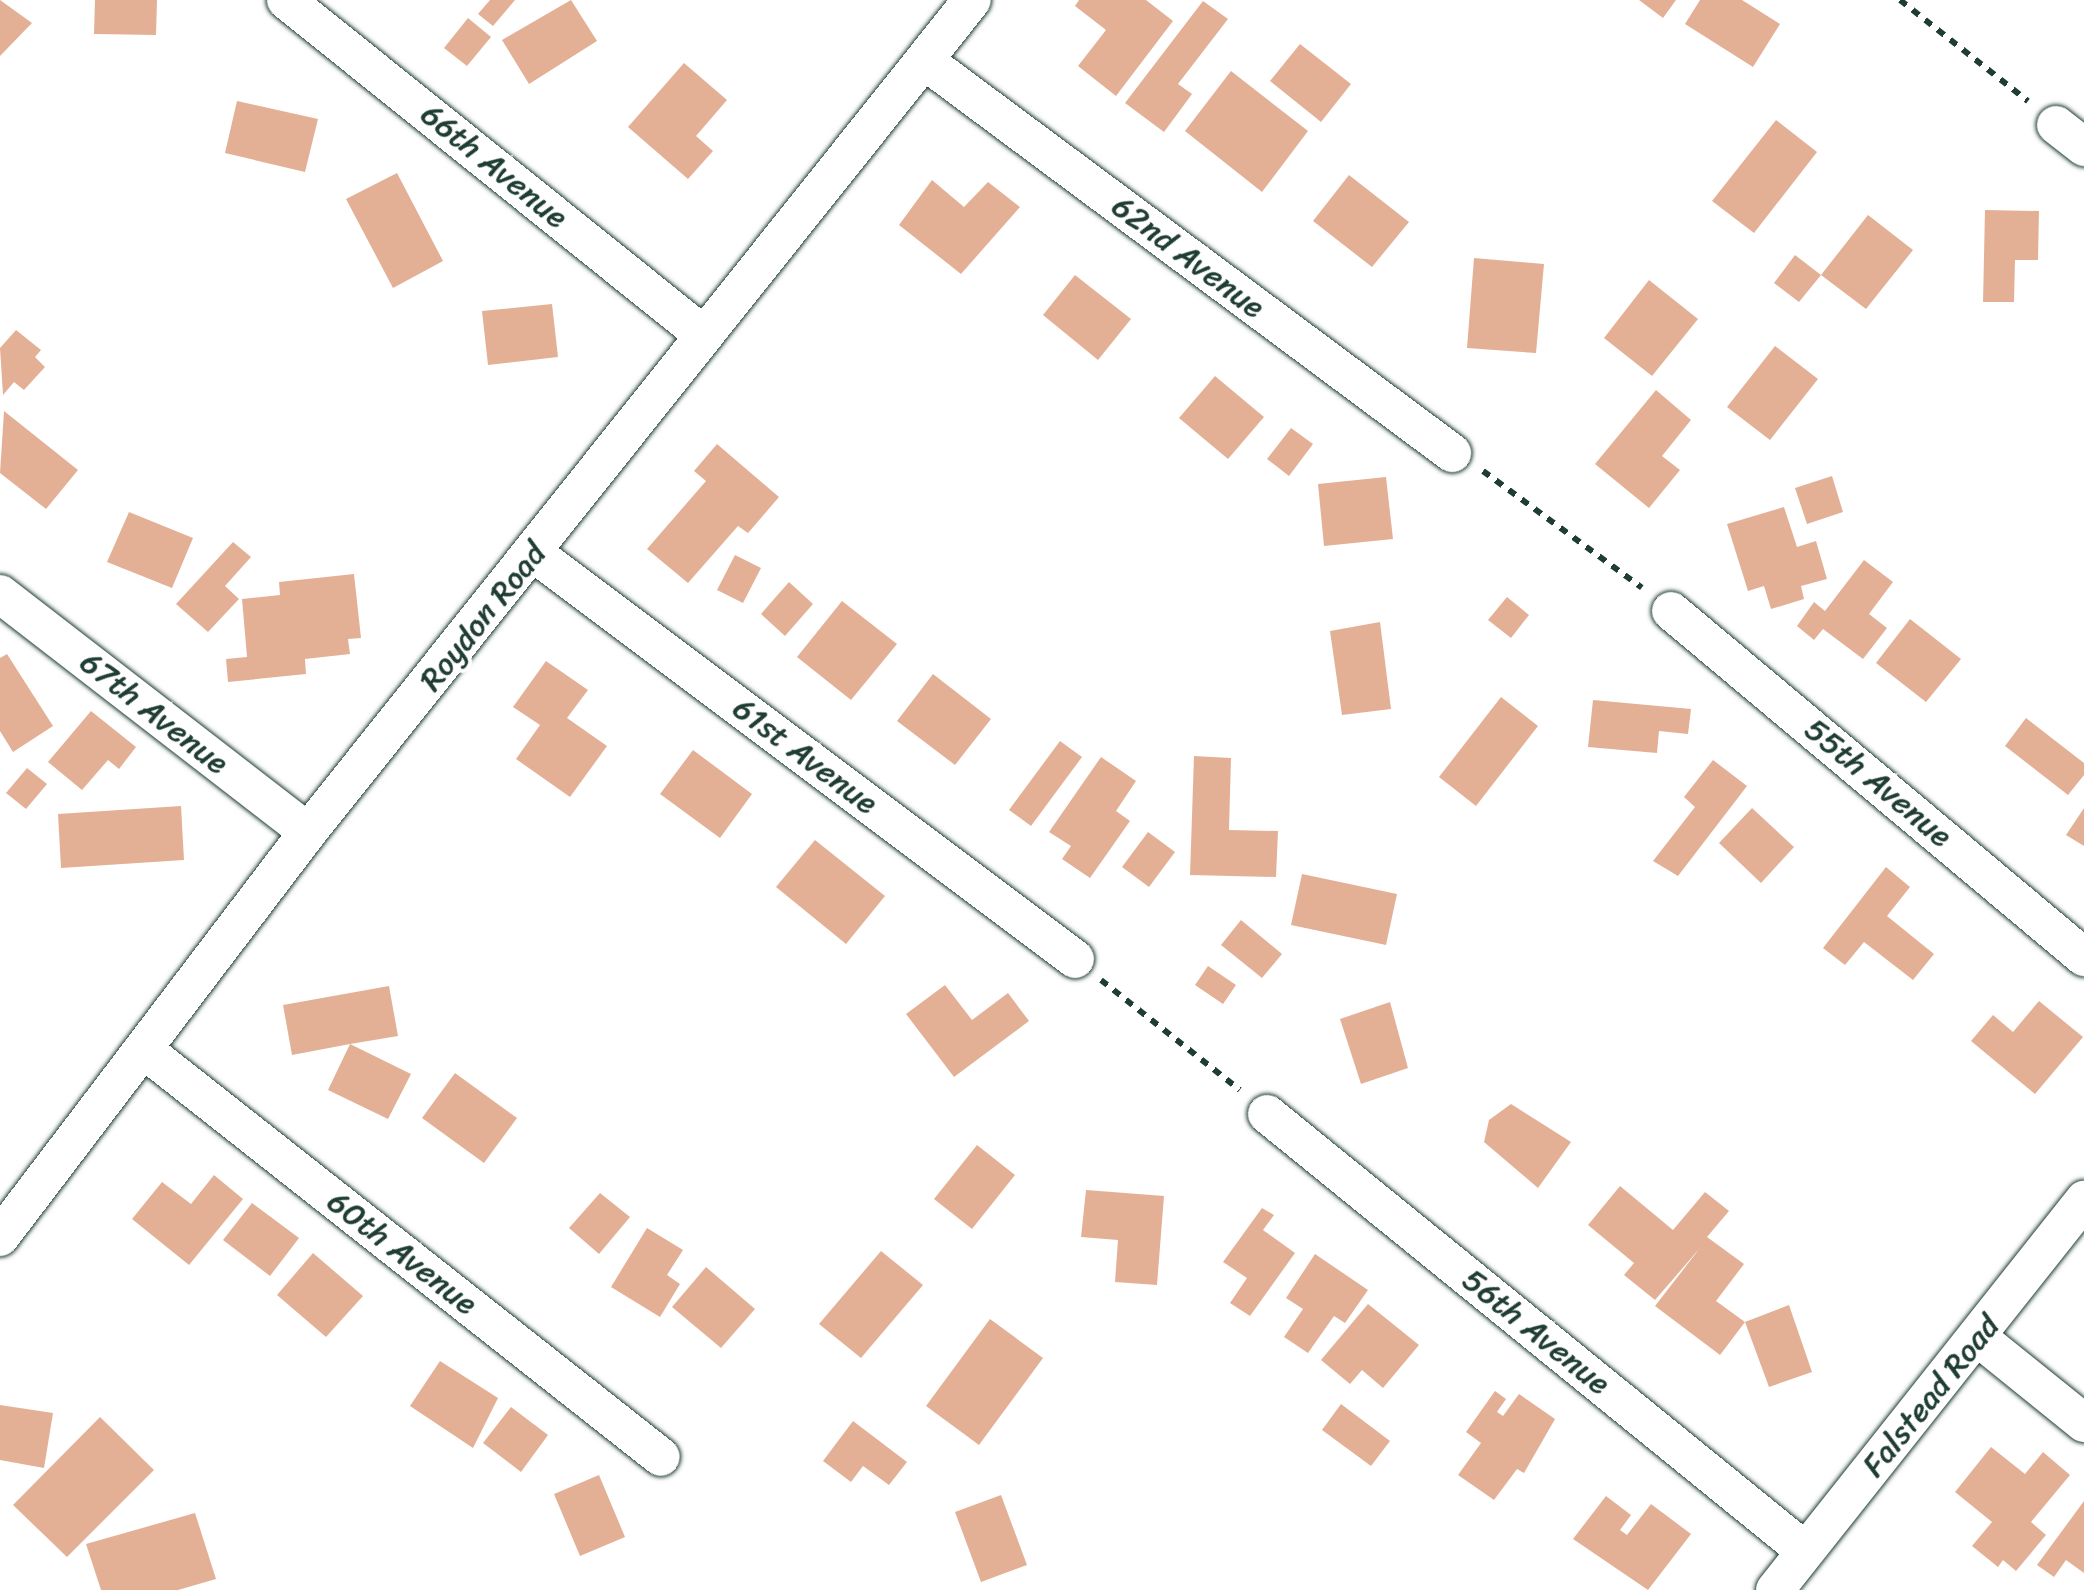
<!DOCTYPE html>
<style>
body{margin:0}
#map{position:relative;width:2084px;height:1590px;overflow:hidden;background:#fff;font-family:Sriracha,sans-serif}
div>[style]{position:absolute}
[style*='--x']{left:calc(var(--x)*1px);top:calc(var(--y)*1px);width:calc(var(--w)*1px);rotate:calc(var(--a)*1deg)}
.building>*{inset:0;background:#e3b096}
.path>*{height:6px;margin-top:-3px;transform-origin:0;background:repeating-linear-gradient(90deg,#1f3d34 0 8px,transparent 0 16px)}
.roads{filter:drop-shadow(0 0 2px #1f3d34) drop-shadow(0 0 2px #1f3d34)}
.street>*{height:38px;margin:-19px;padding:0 19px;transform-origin:19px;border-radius:19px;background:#fff}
span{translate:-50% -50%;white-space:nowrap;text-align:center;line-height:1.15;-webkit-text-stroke:8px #fff;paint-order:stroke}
.street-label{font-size:32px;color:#1f3d34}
</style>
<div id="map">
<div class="building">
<i style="clip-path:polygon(0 0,32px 23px,0 56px)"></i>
<i style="clip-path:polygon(95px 0,157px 0,156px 35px,94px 34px)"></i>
<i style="clip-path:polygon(490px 0,515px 0,493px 26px,478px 14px)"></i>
<i style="clip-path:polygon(571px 0,597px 41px,529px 84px,502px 40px)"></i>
<i style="clip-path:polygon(1079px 0,1146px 0,1173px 21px,1116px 96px,1078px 66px,1106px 30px,1075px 6px)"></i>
<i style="clip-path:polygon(1639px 0,1676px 0,1663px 18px)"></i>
<i style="clip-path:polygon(1700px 0,1742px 0,1780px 24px,1753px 67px,1685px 24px)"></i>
<i style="clip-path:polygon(1203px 1px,1228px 19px,1178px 84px,1192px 94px,1164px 132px,1125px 103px)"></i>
<i style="clip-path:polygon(468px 18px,491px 37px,467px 66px,444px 48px)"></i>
<i style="clip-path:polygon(1300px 44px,1351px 84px,1321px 122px,1270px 81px)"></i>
<i style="clip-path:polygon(684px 63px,727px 100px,696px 136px,713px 151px,688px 179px,628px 127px)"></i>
<i style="clip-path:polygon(1231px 71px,1308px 131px,1262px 192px,1185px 131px)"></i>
<i style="clip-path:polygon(237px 101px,318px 119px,305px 172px,225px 153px)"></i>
<i style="clip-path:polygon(1776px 120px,1817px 152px,1754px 233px,1712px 201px)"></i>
<i style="clip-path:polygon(397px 173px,443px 261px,393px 288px,346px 199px)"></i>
<i style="clip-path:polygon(1349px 175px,1409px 222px,1372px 267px,1313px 221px)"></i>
<i style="clip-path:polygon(932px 180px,964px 207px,988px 182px,1020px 207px,961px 274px,899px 225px)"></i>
<i style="clip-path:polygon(1985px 210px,2039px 211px,2038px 260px,2015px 260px,2014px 302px,1983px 302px)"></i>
<i style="clip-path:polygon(1868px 215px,1913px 250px,1866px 309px,1821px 275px,1799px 302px,1774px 283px,1795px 255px,1821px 275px)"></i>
<i style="clip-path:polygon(1474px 258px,1544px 264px,1536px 353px,1467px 348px)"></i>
<i style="clip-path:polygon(1075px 275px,1131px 319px,1098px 360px,1043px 315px)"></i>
<i style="clip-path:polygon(1649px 280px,1698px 319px,1652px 376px,1604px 338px)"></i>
<i style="clip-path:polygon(552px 304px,558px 357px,488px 365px,482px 311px)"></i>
<i style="clip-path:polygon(16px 330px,41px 350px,35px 357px,45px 367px,24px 390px,14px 382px,3px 395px,0 348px)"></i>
<i style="clip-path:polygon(1775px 346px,1818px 379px,1770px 440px,1727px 407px)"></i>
<i style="clip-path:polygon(1215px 376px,1264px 417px,1228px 459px,1179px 418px)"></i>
<i style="clip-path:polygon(1656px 390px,1691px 420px,1662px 456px,1680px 470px,1649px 508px,1595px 464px)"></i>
<i style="clip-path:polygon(4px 411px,78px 470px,46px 509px,0 473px)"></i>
<i style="clip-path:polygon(1291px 428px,1313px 444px,1289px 476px,1267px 459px)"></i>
<i style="clip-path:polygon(717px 444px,779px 497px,748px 533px,738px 526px,688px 583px,647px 549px,706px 481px,694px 471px)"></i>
<i style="clip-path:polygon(1832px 476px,1843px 512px,1807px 524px,1795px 488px)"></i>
<i style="clip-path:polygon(1386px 477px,1393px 539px,1324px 546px,1318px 484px)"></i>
<i style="clip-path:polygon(1784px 507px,1797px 547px,1816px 541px,1827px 579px,1801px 586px,1804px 599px,1771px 609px,1764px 586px,1748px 591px,1727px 524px)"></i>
<i style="clip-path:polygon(129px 512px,193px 538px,172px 588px,107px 562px)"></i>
<i style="clip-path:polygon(233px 542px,251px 557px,225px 586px,239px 599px,208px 632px,176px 604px)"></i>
<i style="clip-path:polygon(735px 555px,761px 568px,743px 603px,717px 590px)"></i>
<i style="clip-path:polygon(1864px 560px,1893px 582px,1869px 614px,1887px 628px,1863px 659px,1823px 629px,1814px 640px,1797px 626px,1814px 602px,1825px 611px)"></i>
<i style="clip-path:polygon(354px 574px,361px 638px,348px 639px,350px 654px,305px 659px,306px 674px,228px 682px,226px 659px,247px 657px,242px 599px,280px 595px,279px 582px)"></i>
<i style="clip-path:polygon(789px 582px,813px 604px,785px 636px,761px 614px)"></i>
<i style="clip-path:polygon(1507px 597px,1529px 615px,1511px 638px,1488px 620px)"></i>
<i style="clip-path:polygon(842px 601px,897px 644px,851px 700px,797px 657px)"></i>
<i style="clip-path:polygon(1910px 619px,1961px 659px,1926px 702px,1876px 663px)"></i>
<i style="clip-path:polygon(1380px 622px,1391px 709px,1342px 715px,1330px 631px)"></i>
<i style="clip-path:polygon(7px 654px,53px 726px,13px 752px,0 731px,0 658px)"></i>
<i style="clip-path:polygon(546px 661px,588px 690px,567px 718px,607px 746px,570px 797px,516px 759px,540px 725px,513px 707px)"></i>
<i style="clip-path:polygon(933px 674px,991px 719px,955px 765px,897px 721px)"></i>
<i style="clip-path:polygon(1501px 697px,1538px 726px,1476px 806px,1439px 777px)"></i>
<i style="clip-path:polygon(1593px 700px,1691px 709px,1688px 734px,1659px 731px,1657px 753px,1588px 747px)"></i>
<i style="clip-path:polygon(91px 711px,136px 747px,119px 769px,108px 760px,82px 790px,48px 762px)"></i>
<i style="clip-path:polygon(2026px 718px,2084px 763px,2084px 775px,2068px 795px,2005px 746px)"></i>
<i style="clip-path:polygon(1060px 741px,1082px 757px,1031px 826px,1009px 810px)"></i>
<i style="clip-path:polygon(693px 750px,752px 794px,720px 838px,660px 794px)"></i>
<i style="clip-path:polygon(1194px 756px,1231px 758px,1229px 830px,1278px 831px,1276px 877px,1190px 875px)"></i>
<i style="clip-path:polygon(1101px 757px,1136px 781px,1116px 811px,1130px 821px,1090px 878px,1062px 859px,1071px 846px,1049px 832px)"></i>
<i style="clip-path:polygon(1713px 760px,1747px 786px,1678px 876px,1653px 861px,1695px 807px,1684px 797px)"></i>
<i style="clip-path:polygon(27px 768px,47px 784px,26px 809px,6px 793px)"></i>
<i style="clip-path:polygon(181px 806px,184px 860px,61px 868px,58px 814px)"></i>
<i style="clip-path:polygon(1752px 808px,1794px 847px,1761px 883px,1719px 843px)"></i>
<i style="clip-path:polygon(2084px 808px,2084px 846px,2066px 835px)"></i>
<i style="clip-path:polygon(1148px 832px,1175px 852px,1149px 887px,1122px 867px)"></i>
<i style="clip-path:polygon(815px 840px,885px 896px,846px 944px,776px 887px)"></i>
<i style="clip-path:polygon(1886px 867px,1910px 887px,1887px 916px,1934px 954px,1913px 980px,1864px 942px,1845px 965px,1823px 948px)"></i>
<i style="clip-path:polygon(1302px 874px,1397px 894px,1386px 945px,1291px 925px)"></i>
<i style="clip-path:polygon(1241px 920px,1282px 954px,1262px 978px,1221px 945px)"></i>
<i style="clip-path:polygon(1208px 966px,1236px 985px,1223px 1004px,1195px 985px)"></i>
<i style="clip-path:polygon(945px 985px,972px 1020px,1008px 993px,1029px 1021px,954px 1077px,906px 1014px)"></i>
<i style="clip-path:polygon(389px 986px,398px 1036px,350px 1044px,411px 1074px,388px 1119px,328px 1090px,350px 1044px,292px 1055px,283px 1005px)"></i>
<i style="clip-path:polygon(2039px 1001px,2083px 1037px,2035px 1094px,1971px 1041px,1993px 1015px,2013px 1032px)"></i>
<i style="clip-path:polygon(1390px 1002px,1408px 1068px,1361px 1084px,1340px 1019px)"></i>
<i style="clip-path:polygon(455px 1073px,517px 1118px,484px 1163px,422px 1118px)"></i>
<i style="clip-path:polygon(1511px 1104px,1571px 1142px,1538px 1188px,1484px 1142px,1489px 1120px)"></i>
<i style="clip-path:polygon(977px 1145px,1015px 1175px,972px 1229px,934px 1199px)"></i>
<i style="clip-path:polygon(214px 1175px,243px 1199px,189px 1265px,132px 1219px,162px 1182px,191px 1204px)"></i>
<i style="clip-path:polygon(1620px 1186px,1673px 1230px,1705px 1192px,1729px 1211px,1707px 1237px,1744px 1264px,1716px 1301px,1745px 1322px,1720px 1355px,1655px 1306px,1700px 1248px,1655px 1300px,1624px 1275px,1634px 1263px,1588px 1225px)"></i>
<i style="clip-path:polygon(1086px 1190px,1164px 1196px,1157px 1285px,1115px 1282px,1118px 1240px,1081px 1237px)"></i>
<i style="clip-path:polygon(600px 1193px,630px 1217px,599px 1254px,569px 1228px)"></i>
<i style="clip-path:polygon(252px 1203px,299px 1238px,270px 1276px,223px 1240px)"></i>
<i style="clip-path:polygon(1262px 1208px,1274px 1215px,1263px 1230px,1295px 1253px,1250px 1316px,1230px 1303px,1247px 1278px,1223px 1262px)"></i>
<i style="clip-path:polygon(647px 1228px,683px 1250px,667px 1275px,680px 1284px,660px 1317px,611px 1287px)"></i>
<i style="clip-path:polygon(881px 1251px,923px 1285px,861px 1358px,819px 1324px)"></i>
<i style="clip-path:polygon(313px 1253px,363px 1296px,326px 1337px,277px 1295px)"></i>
<i style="clip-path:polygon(1315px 1254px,1368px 1290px,1345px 1323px,1334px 1316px,1308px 1353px,1284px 1337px,1303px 1309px,1286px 1298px)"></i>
<i style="clip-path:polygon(706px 1267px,755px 1309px,721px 1348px,672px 1307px)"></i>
<i style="clip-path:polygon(1368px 1304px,1419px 1345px,1383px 1388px,1362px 1370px,1350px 1384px,1321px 1360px)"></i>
<i style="clip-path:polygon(1789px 1305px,1812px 1372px,1769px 1387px,1745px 1322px)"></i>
<i style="clip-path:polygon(990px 1319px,1043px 1358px,979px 1445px,926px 1406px)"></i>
<i style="clip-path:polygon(440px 1361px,498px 1398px,473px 1448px,410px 1406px)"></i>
<i style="clip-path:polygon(1495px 1391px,1506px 1399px,1497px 1412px,1503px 1416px,1519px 1394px,1555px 1419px,1524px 1473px,1517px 1469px,1494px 1500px,1458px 1475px,1481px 1443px,1466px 1432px)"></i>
<i style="clip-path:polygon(1341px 1404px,1390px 1441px,1371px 1466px,1322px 1430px)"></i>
<i style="clip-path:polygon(0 1405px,53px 1413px,44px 1468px,0 1460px)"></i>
<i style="clip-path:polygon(511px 1407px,548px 1435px,521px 1472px,483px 1443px)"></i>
<i style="clip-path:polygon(100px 1417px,154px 1470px,67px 1557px,13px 1505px)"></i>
<i style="clip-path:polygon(853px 1421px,907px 1462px,889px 1485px,863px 1466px,851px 1482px,823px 1461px)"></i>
<i style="clip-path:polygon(1991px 1447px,2025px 1474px,2043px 1452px,2070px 1475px,2031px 1522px,2046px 1535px,2016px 1571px,2003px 1560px,1998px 1567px,1972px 1546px,1992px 1522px,1955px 1492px)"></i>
<i style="clip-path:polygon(599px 1475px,625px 1537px,580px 1556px,554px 1494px)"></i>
<i style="clip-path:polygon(1001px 1495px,1027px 1565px,981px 1582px,955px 1512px)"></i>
<i style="clip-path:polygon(1606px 1496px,1631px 1515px,1620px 1530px,1627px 1535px,1651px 1504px,1691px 1534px,1648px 1590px,1573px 1539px)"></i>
<i style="clip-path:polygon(2084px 1501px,2084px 1573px,2066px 1560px,2054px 1577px,2037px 1565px)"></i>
<i style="clip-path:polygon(195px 1513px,216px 1579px,178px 1590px,101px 1590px,86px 1544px)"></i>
</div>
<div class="path">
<i style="--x:1900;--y:0;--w:163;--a:38.3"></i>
<i style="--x:1483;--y:471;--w:197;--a:36.3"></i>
<i style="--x:1101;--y:980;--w:177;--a:38.4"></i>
</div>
<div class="roads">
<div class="street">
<i style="--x:286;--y:0;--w:532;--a:38.74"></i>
<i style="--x:925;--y:61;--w:657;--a:36.64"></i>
<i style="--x:2056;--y:125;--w:36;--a:38"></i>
<i style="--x:535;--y:554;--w:675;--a:36.87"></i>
<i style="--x:0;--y:594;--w:389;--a:37.7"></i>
<i style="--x:1671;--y:611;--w:539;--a:39.96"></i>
<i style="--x:143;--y:1049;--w:659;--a:38.23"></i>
<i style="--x:1267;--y:1114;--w:692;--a:39.07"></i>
<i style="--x:0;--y:1237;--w:509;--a:-52.75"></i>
<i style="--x:308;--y:832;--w:1064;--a:-51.41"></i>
<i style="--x:1980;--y:1339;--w:134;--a:38.9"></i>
<i style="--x:1775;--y:1590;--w:498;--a:-51.6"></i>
</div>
</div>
<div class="street-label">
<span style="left:494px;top:166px;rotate:39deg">66th Avenue</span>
<span style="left:1188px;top:257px;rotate:37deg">62nd Avenue</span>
<span style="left:483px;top:617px;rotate:-51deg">Roydon Road</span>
<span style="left:154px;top:713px;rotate:38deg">67th Avenue</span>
<span style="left:805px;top:756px;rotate:37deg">61st Avenue</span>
<span style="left:1878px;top:783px;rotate:40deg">55th Avenue</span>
<span style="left:402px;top:1253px;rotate:38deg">60th Avenue</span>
<span style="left:1536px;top:1332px;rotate:39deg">56th Avenue</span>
<span style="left:1931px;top:1396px;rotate:-51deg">Falstead Road</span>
</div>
</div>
